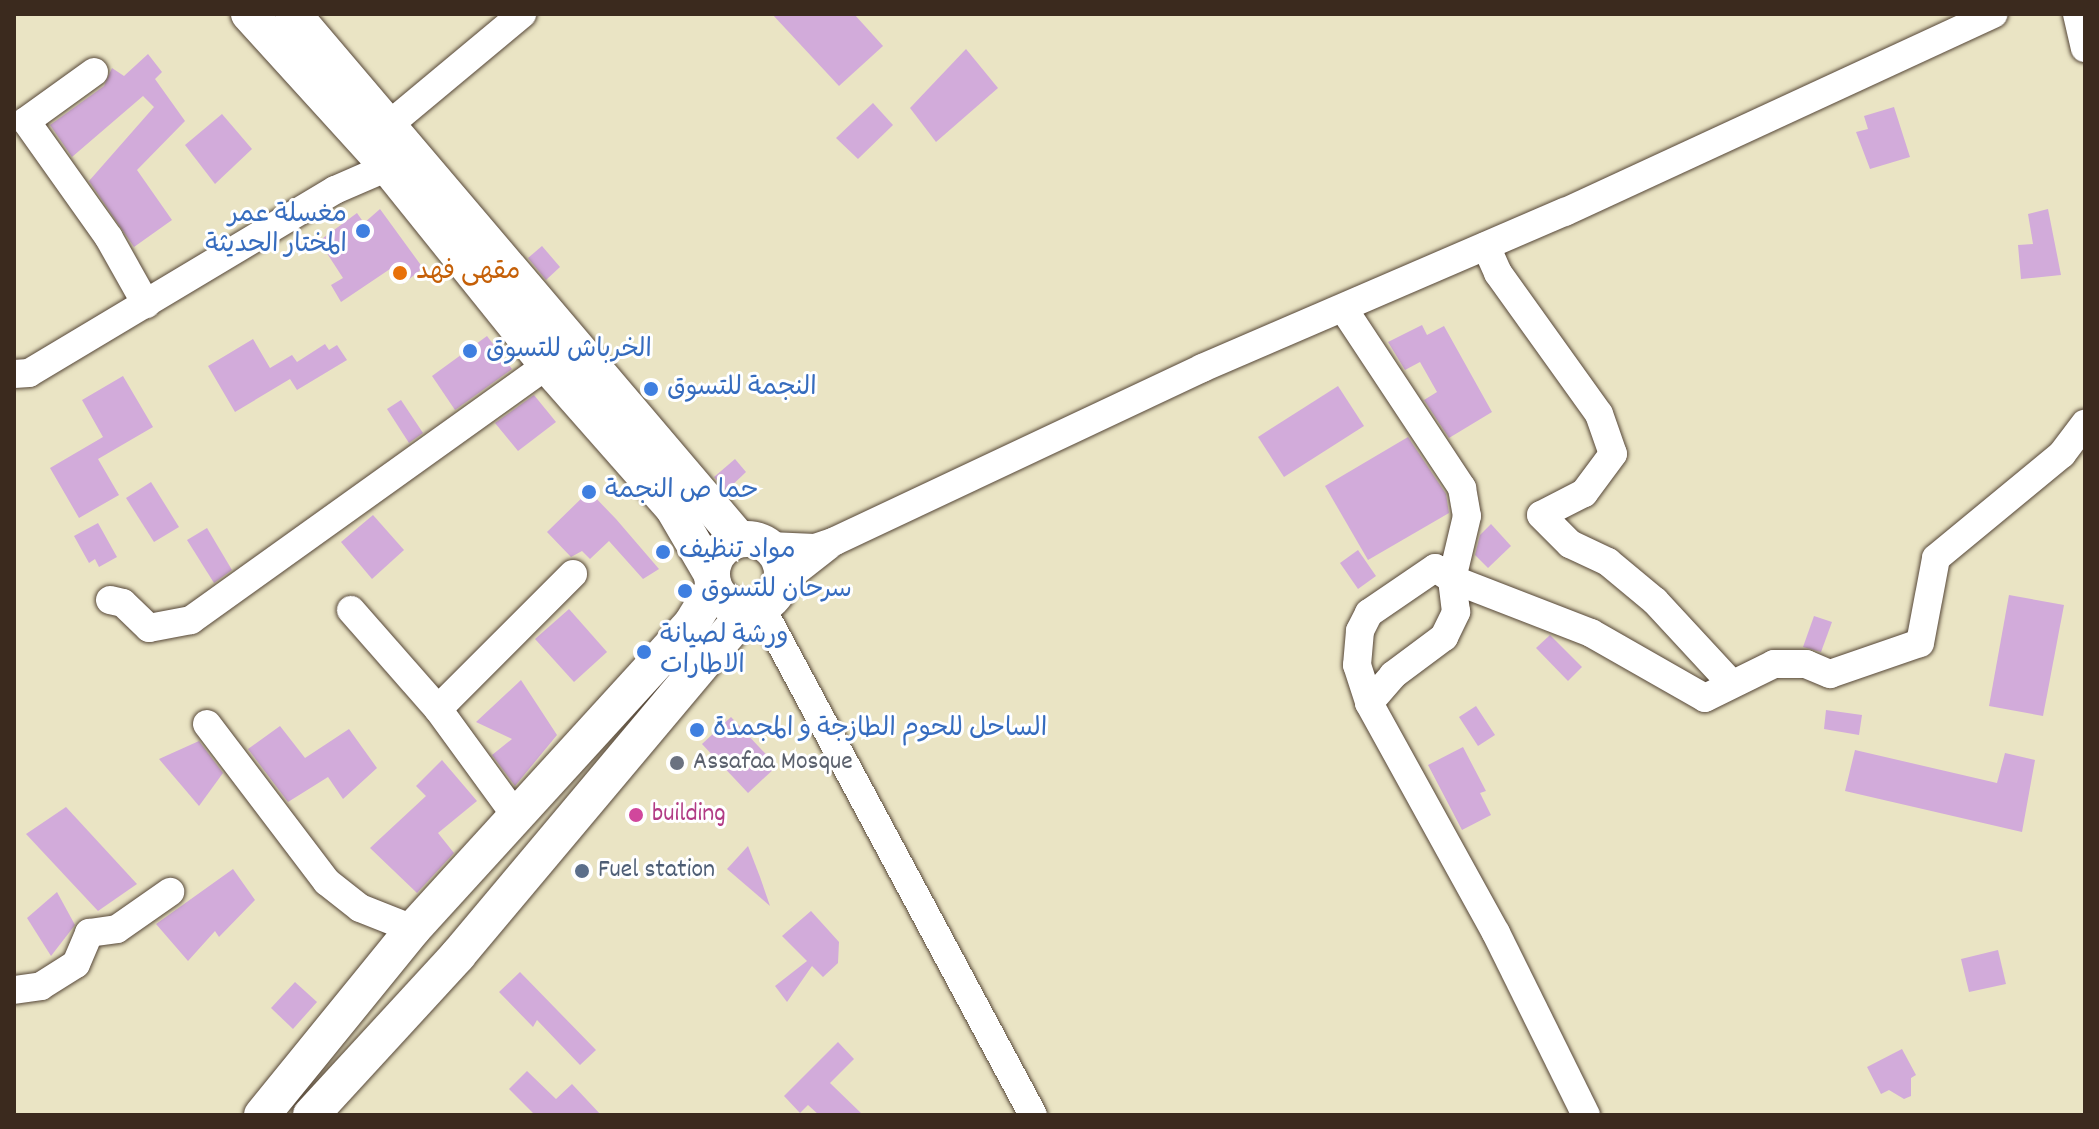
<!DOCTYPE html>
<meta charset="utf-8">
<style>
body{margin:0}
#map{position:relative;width:2099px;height:1129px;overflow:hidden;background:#eae4c4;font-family:Dekko,"Playpen Sans Arabic",sans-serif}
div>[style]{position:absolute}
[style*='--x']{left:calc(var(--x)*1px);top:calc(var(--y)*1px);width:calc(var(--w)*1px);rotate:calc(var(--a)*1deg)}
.building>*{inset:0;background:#d2abda}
.roads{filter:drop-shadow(0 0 2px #554637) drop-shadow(0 0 2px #554637)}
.minor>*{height:28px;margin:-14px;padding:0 14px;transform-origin:14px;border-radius:14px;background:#fff}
.major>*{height:36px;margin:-18px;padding:0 18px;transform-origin:18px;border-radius:18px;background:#fff}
.major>.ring{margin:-18px;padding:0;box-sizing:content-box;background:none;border:36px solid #fff;border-radius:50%}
.dots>*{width:22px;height:22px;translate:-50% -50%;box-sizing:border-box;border:4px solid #fff;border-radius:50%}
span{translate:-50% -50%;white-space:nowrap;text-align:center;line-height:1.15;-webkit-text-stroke:6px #fff;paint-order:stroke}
.shop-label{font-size:26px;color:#366cbe}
.right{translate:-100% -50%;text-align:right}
.left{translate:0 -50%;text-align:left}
.food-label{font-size:26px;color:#c56008}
.worship-label{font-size:26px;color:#5b616d}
.hotel-label{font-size:26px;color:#b23c85}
.service-label{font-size:26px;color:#4e5e75}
.frame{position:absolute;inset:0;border:16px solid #3b2a1e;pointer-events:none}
</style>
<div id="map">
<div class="building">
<i style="clip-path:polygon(772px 14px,854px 14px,883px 46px,839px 86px)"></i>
<i style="clip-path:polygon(966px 49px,998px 88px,936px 142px,910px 108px)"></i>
<i style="clip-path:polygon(148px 54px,162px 72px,155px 79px,185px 121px,137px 170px,172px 220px,134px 247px,89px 181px,154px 107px,143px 96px,72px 157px,50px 125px,104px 86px,112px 68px,124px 76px)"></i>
<i style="clip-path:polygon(873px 103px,893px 125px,858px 159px,836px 138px)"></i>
<i style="clip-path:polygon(1894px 107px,1910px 157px,1870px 169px,1856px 132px,1868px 129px,1864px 116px)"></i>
<i style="clip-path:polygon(222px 114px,252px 149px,215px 184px,185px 145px)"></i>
<i style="clip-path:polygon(380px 209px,423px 268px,403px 284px,393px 267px,341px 302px,331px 285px,343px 278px,319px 241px,357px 213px,364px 223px)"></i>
<i style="clip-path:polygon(2048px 209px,2061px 275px,2021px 279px,2018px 245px,2033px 244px,2028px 214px)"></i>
<i style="clip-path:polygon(542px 246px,560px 267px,546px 280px,528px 258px)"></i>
<i style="clip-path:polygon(1422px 325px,1427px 335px,1444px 326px,1492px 412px,1449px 438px,1424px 400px,1437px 392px,1420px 362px,1405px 370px,1388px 342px)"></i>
<i style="clip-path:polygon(487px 336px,512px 369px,455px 410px,432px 376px)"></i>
<i style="clip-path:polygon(253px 339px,270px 368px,292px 355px,297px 362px,325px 344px,329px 350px,337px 345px,347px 360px,297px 390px,290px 379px,235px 412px,208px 366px)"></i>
<i style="clip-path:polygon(123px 376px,153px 427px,98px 459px,119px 495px,79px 518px,50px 468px,103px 437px,82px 400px)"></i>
<i style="clip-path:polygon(1338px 386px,1364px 426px,1284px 477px,1258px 437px)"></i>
<i style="clip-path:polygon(534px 395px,556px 422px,518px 451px,495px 423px)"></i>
<i style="clip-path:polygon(401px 400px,423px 433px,409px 443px,387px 409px)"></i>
<i style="clip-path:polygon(1408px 437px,1446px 494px,1449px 513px,1368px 560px,1325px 486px)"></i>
<i style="clip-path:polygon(735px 459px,746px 472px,726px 491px,714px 477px)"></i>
<i style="clip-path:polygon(151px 482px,179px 527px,154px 542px,126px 498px)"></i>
<i style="clip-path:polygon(589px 491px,616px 519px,659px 569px,643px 579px,609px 541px,590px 559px,582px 551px,571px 557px,547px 532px)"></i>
<i style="clip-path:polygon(373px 515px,404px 550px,372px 579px,341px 542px)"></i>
<i style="clip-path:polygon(98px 523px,117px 557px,99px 567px,95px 559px,89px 563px,74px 536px)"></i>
<i style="clip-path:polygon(1491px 524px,1511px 546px,1488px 568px,1475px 555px,1480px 535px)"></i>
<i style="clip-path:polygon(207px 528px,232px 570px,214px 583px,187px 540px)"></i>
<i style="clip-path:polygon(1358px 550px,1376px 576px,1358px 589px,1340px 563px)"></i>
<i style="clip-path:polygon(2009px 595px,2064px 605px,2043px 716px,1989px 706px)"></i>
<i style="clip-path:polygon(569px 609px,607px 652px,574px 682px,535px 639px)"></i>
<i style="clip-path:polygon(1814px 616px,1832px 622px,1821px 652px,1803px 647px)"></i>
<i style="clip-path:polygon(1550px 635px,1582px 667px,1568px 681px,1536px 648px)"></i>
<i style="clip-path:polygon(521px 680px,557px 735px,515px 786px,492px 755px,512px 739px,476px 722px)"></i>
<i style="clip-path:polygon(1476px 706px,1495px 735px,1478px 746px,1459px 717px)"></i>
<i style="clip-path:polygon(1826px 710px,1862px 715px,1859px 735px,1824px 729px)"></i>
<i style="clip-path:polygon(731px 717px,777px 766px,748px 793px,702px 744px)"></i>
<i style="clip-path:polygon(280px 726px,305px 758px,349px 729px,377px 768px,343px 799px,328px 777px,288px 802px,248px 749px)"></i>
<i style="clip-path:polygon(199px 741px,223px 773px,199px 806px,159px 759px)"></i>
<i style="clip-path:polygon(1463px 747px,1486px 791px,1480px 793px,1491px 815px,1462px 830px,1428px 765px)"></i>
<i style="clip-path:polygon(1855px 750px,1997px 783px,2005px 753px,2035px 760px,2022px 832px,1845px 791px)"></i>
<i style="clip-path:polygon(442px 760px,477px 801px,438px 833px,454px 853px,417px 893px,370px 848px,426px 796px,416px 786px)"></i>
<i style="clip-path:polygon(66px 807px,137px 884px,98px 911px,26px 834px)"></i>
<i style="clip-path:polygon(748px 846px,760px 877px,770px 906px,727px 869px)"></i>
<i style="clip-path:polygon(233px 869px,255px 900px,219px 937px,215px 931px,188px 961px,156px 924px)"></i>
<i style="clip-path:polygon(57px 892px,75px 925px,51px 956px,27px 918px)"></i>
<i style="clip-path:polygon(811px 911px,839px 942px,838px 963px,823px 977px,812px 966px,787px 1002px,775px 986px,807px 961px,782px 936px)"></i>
<i style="clip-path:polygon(1998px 950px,2006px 984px,1969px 992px,1961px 959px)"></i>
<i style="clip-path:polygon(520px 972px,596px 1050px,580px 1065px,537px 1020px,533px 1027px,499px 992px)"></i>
<i style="clip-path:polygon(295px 982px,317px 1002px,293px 1029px,271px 1008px)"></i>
<i style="clip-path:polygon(838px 1042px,854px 1059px,830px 1083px,863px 1115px,819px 1115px,808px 1105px,800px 1113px,784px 1096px)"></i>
<i style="clip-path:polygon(1902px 1049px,1916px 1075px,1911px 1078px,1911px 1096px,1904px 1099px,1889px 1090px,1881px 1094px,1867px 1067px)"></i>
<i style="clip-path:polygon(527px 1071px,556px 1099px,572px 1084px,601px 1115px,535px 1115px,509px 1089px)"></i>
</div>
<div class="roads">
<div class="minor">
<i style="--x:2077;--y:14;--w:35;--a:77"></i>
<i style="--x:94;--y:72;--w:84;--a:144.2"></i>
<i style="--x:26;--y:121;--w:143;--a:54.6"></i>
<i style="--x:109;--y:238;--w:76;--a:60.7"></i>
<i style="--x:390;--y:124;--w:172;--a:-39.8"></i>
<i style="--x:1486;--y:246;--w:30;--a:66"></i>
<i style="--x:1498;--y:273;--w:173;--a:54.4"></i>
<i style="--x:1599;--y:414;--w:42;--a:70.7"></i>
<i style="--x:1613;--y:454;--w:49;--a:126.6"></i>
<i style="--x:1584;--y:493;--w:48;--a:152.9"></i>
<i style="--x:1541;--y:515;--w:41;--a:45"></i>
<i style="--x:1570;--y:544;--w:42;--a:25.3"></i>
<i style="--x:1608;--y:562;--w:61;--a:39.7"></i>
<i style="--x:1655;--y:601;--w:112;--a:47.2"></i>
<i style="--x:1343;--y:308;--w:216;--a:56.5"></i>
<i style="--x:1462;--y:488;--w:28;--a:80"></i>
<i style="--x:1467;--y:516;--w:65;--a:103.4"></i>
<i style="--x:1452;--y:579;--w:20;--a:-147"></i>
<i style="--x:1435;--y:568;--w:80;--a:145.7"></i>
<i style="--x:1369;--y:613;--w:20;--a:117"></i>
<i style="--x:1360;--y:631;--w:34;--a:95"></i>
<i style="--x:1357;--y:665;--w:40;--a:72"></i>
<i style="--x:1369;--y:703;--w:263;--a:61.1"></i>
<i style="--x:1496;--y:933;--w:203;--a:63.7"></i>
<i style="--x:14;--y:374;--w:15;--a:-4"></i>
<i style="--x:29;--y:373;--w:357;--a:-30.9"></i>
<i style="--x:335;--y:190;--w:58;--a:-23.5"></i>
<i style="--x:769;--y:546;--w:46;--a:2.5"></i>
<i style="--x:815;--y:548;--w:21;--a:-19"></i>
<i style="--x:835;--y:541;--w:406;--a:-25.2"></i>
<i style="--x:1202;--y:368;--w:395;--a:-23.3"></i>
<i style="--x:1565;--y:212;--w:472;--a:-24.8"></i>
<i style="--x:782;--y:582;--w:58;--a:-38"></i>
<i style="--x:110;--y:600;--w:13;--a:13"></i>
<i style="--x:123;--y:603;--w:36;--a:44"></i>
<i style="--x:149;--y:628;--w:43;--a:-10.8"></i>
<i style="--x:191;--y:620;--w:438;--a:-35.6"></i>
<i style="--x:761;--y:607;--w:576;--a:61.83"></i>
<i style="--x:351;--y:610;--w:132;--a:48.7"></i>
<i style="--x:438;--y:709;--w:132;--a:53.9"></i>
<i style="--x:1369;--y:703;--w:37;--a:-49"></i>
<i style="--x:1393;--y:675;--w:64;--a:-36.7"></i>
<i style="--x:1444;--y:637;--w:28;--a:-64"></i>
<i style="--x:1456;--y:612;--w:33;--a:-97"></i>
<i style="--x:1452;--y:579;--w:149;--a:21.2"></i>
<i style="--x:1591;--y:633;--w:131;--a:29.7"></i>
<i style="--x:1705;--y:698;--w:77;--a:-26.2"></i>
<i style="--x:1774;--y:664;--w:32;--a:0"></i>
<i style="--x:1806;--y:664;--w:26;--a:23"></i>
<i style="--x:1830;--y:674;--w:95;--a:-19"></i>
<i style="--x:1920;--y:643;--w:86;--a:-79.3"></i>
<i style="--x:1936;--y:558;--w:163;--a:-39.5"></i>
<i style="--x:2062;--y:454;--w:38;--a:-53"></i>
<i style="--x:438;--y:709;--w:191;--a:-45"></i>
<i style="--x:207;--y:724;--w:198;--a:52.8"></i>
<i style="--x:327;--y:882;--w:42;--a:38.2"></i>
<i style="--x:360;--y:908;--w:57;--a:21.6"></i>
<i style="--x:14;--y:990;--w:27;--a:-8"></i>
<i style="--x:41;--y:986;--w:41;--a:-32.2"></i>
<i style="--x:76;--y:964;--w:34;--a:-67"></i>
<i style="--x:89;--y:933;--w:28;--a:-8"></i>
<i style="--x:117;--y:929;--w:65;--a:-34.9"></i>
</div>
<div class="major">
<i style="--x:249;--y:14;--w:207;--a:47.7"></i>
<i style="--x:388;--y:167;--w:254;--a:51.2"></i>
<i style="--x:547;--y:365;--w:191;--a:48.6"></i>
<i style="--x:673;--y:508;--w:75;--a:59.7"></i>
<i style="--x:293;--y:14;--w:689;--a:49.65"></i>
<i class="ring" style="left:712px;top:539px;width:34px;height:34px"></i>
<i style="--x:262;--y:1115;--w:240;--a:-50.9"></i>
<i style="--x:413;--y:929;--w:414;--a:-47.6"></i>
<i style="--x:692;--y:623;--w:42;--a:-58.6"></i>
<i style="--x:311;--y:1115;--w:217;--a:-47.4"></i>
<i style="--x:458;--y:955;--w:451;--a:-50"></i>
</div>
</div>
<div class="dots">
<i style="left:363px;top:231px;background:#3f7fe0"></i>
<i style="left:400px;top:273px;background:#e8710a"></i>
<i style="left:470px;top:351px;background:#3f7fe0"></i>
<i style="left:651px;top:389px;background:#3f7fe0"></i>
<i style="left:589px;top:492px;background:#3f7fe0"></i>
<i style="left:663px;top:552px;background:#3f7fe0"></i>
<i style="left:685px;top:591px;background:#3f7fe0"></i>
<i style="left:644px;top:652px;background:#3f7fe0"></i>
<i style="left:697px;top:730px;background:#3f7fe0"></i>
<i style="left:677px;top:763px;background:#6b7280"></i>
<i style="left:636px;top:815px;background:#d1479c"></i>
<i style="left:582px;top:871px;background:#5c6f8a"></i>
</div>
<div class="shop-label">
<span class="right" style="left:347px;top:231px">مغسلة عمر<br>المختار الحديثة</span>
<span class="left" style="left:486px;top:351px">الخرباش للتسوق</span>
<span class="left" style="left:667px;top:389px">النجمة للتسوق</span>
<span class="left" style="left:605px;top:492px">حما ص النجمة</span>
<span class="left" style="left:679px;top:552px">مواد تنظيف</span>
<span class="left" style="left:701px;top:591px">سرحان للتسوق</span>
<span class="left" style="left:660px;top:652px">ورشة لصيانة<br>الاطارات</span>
<span class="left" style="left:713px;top:730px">الساحل للحوم الطازجة و المجمدة</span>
</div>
<div class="food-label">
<span class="left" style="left:416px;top:273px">مقهى فهد</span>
</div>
<div class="worship-label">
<span class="left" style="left:693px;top:763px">Assafaa Mosque</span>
</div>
<div class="hotel-label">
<span class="left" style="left:652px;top:815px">building</span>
</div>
<div class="service-label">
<span class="left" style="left:598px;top:871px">Fuel station</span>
</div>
<div class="frame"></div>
</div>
